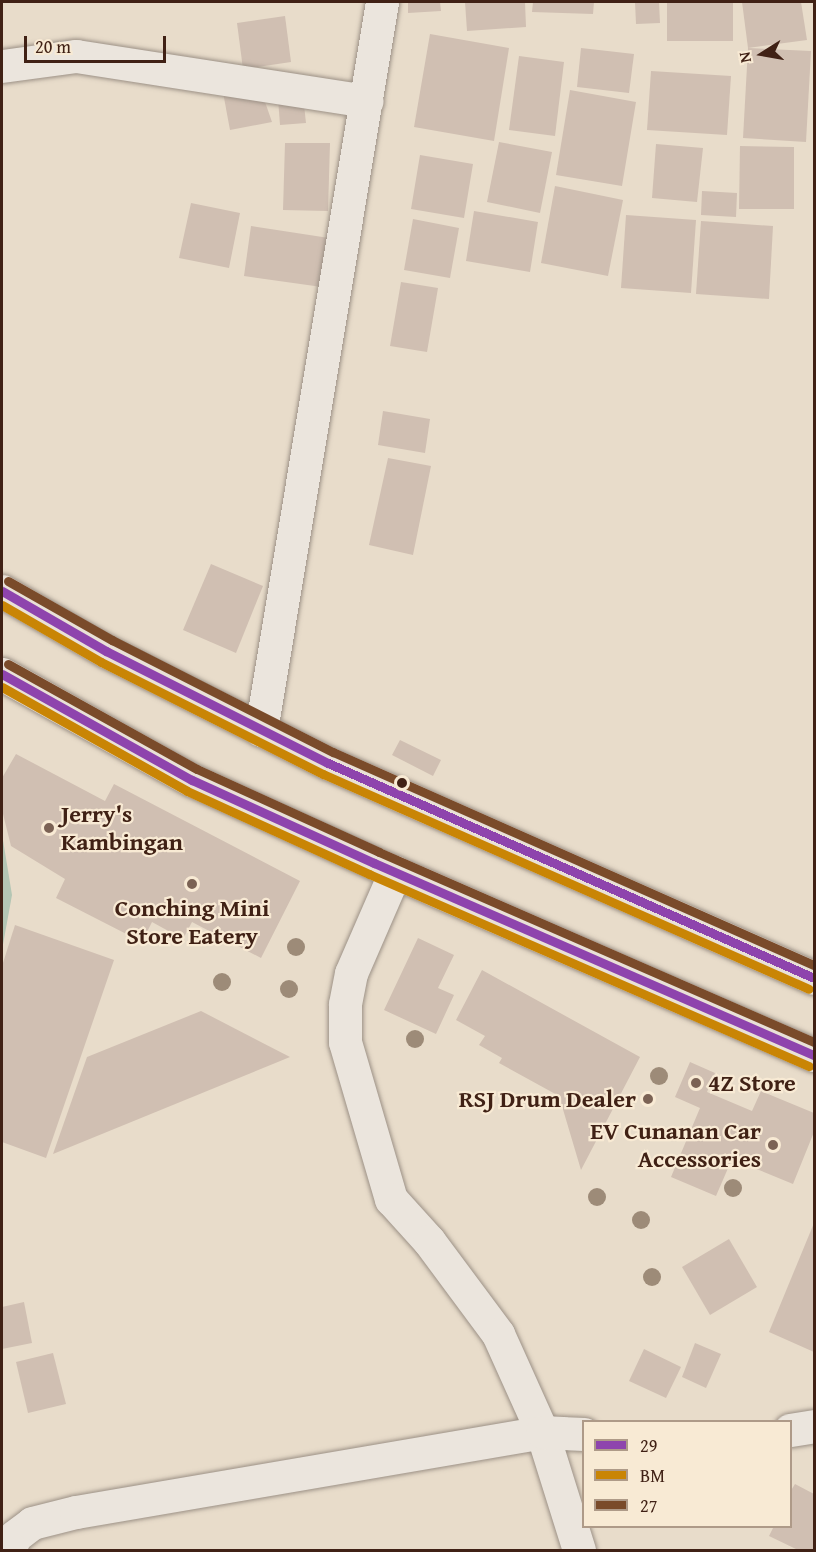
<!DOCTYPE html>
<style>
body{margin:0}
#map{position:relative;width:816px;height:1552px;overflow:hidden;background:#e8dcca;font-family:"Gentium Book Plus",serif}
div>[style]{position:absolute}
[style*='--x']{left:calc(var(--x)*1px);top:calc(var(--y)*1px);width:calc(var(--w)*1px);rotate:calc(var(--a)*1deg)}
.water>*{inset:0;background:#b4c6b4}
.building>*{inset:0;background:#d0bfb2}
.roads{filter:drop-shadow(0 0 2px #9c9186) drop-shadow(0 0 2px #9c9186)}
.minor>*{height:33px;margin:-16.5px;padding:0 16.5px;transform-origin:16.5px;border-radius:16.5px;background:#ebe5dd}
.highway>*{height:33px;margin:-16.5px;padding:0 16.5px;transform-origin:16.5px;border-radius:16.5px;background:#e9e1d7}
.bus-1>*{height:9px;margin:-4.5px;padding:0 4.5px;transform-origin:4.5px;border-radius:4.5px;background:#8e44ad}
.bus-2>*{height:9px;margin:-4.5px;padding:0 4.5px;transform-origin:4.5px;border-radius:4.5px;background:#c98505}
.bus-3>*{height:9px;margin:-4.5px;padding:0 4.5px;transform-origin:4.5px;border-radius:4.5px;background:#7a4b2a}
.trees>*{width:18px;height:18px;margin:-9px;border-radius:50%;background:#9d8b78}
.dots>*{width:16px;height:16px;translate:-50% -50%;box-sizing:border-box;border:3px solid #f8ead4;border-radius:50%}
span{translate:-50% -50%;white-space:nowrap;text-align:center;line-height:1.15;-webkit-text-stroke:4.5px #f8ead4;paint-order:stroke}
.poi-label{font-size:24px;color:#402115;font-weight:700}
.left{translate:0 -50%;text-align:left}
.right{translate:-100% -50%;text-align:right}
.frame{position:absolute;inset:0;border:3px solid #402115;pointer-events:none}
.legend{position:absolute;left:582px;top:1420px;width:210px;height:108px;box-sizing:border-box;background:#f8ead4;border:2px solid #ae9a88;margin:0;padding:8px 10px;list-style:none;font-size:18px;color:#402115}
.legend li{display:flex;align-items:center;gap:12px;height:30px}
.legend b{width:30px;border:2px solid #ae9a88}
.north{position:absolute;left:732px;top:24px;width:60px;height:60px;-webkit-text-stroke:4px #f8ead4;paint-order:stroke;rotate:259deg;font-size:16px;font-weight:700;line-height:24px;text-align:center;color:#402115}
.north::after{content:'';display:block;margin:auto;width:21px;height:27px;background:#402115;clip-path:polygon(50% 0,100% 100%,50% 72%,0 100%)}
.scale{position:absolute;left:24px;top:36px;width:142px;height:27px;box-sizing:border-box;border:3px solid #402115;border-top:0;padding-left:8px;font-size:18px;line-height:21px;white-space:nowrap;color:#402115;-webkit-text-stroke:4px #f8ead4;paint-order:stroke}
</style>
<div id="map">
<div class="water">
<i style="clip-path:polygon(2px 834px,12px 895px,2px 950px)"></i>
</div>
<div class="building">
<i style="clip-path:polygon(408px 2px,440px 2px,441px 11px,408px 13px)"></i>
<i style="clip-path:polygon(465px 2px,525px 2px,526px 27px,467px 31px)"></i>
<i style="clip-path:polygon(533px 2px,594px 2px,593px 14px,532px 12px)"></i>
<i style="clip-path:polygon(635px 2px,659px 2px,660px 23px,636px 24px)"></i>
<i style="clip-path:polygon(667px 2px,733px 2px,733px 41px,667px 41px)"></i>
<i style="clip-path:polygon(742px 2px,801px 2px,807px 40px,748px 48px)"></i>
<i style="clip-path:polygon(285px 16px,291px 62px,243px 69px,237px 23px)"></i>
<i style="clip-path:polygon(430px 34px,509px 48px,494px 141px,414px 127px)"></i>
<i style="clip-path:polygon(581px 48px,634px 54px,629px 93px,577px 87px)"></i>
<i style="clip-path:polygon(748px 48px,811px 51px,806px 142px,743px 138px)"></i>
<i style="clip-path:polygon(519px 56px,564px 62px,555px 136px,509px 130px)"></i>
<i style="clip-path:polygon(651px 71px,731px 76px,727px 135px,647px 130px)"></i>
<i style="clip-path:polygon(222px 87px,264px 99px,272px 122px,230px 130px)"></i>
<i style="clip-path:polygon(570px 90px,636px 102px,622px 186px,556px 175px)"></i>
<i style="clip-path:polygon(303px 96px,306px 123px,280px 125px,278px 98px)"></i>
<i style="clip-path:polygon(499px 142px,552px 152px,540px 213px,487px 202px)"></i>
<i style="clip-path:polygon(285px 143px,330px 143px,328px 211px,283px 210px)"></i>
<i style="clip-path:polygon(656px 144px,703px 148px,697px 202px,652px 198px)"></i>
<i style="clip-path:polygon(740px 146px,794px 147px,794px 209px,739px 209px)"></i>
<i style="clip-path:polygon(420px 155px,473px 164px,464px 218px,411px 209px)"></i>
<i style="clip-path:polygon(555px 186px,623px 200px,608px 276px,541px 263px)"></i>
<i style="clip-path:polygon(702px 191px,737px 193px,736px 217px,701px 215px)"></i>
<i style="clip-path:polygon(191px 203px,240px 213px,229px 268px,179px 258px)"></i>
<i style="clip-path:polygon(474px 211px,538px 222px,530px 272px,466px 261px)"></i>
<i style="clip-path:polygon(626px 215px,696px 220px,691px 293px,621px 288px)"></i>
<i style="clip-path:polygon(413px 219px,459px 228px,450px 278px,404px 270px)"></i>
<i style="clip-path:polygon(701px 221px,773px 226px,769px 299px,696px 294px)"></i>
<i style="clip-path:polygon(251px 226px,342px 240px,336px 289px,244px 276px)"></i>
<i style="clip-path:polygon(401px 282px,438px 288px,427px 352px,390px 346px)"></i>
<i style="clip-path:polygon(383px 411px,430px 419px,425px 453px,378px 445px)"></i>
<i style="clip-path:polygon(388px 458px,431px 466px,413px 555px,369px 545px)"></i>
<i style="clip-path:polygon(211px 564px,263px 586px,236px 653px,183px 630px)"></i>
<i style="clip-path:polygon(400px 740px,441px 760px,433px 776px,392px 755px)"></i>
<i style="clip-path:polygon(16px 754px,105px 801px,114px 784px,300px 881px,261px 958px,192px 922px,183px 939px,152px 922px,142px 942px,56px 898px,65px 879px,11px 846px,2px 810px,2px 778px)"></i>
<i style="clip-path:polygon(15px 925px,114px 960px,46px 1158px,2px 1142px,2px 966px)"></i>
<i style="clip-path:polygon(418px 938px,454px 955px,438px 988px,454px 995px,436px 1034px,384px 1010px)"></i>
<i style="clip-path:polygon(482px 970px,640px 1057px,581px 1170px,559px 1096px,499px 1063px,502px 1058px,479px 1045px,485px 1036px,456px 1020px)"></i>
<i style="clip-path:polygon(201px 1011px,290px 1057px,53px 1154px,87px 1057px)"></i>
<i style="clip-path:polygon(690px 1062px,715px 1073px,707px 1092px,752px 1111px,761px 1091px,814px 1113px,814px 1132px,793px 1184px,732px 1159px,716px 1196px,671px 1177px,700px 1108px,675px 1097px)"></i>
<i style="clip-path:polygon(814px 1223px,814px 1352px,769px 1332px)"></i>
<i style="clip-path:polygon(729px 1239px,757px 1287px,710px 1315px,682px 1267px)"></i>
<i style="clip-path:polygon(24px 1302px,32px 1343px,2px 1349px,2px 1307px)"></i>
<i style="clip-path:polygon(695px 1343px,721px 1354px,706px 1388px,682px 1377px)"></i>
<i style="clip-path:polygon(644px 1349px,681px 1367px,666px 1398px,629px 1381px)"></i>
<i style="clip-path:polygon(53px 1353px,66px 1404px,28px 1413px,16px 1362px)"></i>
<i style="clip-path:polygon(795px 1484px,814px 1494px,814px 1550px,798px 1550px,769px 1536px,774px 1526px,790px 1526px,790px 1492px)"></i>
</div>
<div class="roads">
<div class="minor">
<i style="--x:2;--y:66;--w:75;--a:-7.7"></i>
<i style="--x:76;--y:56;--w:294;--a:8.8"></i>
<i style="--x:261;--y:730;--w:738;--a:-80.56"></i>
<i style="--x:395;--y:872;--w:110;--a:113.5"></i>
<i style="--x:351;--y:973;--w:32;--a:101"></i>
<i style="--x:345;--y:1004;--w:38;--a:90"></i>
<i style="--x:345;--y:1042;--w:164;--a:73.7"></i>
<i style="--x:391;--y:1199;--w:57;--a:47.9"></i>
<i style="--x:429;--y:1241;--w:116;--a:53.4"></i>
<i style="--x:498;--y:1334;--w:107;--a:65.8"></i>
<i style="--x:542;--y:1432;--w:124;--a:72.6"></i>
<i style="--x:790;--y:1430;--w:24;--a:-9"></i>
<i style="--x:9;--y:1550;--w:15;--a:-67"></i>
<i style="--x:15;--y:1536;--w:21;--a:-37"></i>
<i style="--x:32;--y:1523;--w:45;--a:-14"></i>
<i style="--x:76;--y:1512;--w:473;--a:-9.7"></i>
<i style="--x:542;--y:1432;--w:42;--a:2.7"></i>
</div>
<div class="highway">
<i style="--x:2;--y:591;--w:120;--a:30"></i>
<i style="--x:106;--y:651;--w:249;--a:26.8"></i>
<i style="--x:328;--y:763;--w:531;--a:23.86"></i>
<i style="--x:2;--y:674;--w:218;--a:29.2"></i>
<i style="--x:192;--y:780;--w:200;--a:24.5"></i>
<i style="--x:374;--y:863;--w:480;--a:23.6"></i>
</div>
</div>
<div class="bus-1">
<i style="--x:2;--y:591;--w:120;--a:30"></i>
<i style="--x:106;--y:651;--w:249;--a:26.8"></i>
<i style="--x:328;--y:763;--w:531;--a:23.86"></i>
<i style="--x:2;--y:674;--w:218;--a:29.2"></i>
<i style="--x:192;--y:780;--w:200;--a:24.5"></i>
<i style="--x:374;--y:863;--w:480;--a:23.6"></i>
</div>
<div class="bus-2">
<i style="--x:2;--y:605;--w:114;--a:29.9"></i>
<i style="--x:101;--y:662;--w:249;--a:26.8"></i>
<i style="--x:323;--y:774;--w:531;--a:23.86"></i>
<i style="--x:2;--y:687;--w:212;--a:29.3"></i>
<i style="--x:187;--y:791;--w:200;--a:24.5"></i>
<i style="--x:369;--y:874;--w:480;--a:23.6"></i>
</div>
<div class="bus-3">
<i style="--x:8;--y:581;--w:120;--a:29.6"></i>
<i style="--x:112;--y:640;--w:248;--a:26.9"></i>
<i style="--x:333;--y:752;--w:526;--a:23.89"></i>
<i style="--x:8;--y:664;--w:216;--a:29.1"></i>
<i style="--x:197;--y:769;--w:200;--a:24.5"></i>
<i style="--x:379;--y:852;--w:475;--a:23.6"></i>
</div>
<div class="trees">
<i style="left:296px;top:947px"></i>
<i style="left:222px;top:982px"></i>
<i style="left:289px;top:989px"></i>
<i style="left:415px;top:1039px"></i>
<i style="left:659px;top:1076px"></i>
<i style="left:733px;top:1188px"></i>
<i style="left:597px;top:1197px"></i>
<i style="left:641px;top:1220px"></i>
<i style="left:652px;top:1277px"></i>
</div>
<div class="dots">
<i style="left:402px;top:783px;background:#402115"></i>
<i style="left:49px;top:828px;background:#7b6254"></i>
<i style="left:192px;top:884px;background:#7b6254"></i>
<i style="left:696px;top:1083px;background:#7b6254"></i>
<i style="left:648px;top:1099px;background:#7b6254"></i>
<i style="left:773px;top:1145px;background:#7b6254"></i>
</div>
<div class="poi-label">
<span class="left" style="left:61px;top:828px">Jerry's<br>Kambingan</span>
<span style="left:192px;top:922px">Conching Mini<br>Store Eatery</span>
<span class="left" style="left:708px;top:1083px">4Z Store</span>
<span class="right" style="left:636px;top:1099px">RSJ Drum Dealer</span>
<span class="right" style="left:761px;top:1145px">EV Cunanan Car<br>Accessories</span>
</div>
<div class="frame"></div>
<ul class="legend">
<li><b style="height:8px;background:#8e44ad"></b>29</li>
<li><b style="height:8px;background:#c98505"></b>BM</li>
<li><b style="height:8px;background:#7a4b2a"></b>27</li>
</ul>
<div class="north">N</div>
<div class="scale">20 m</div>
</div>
